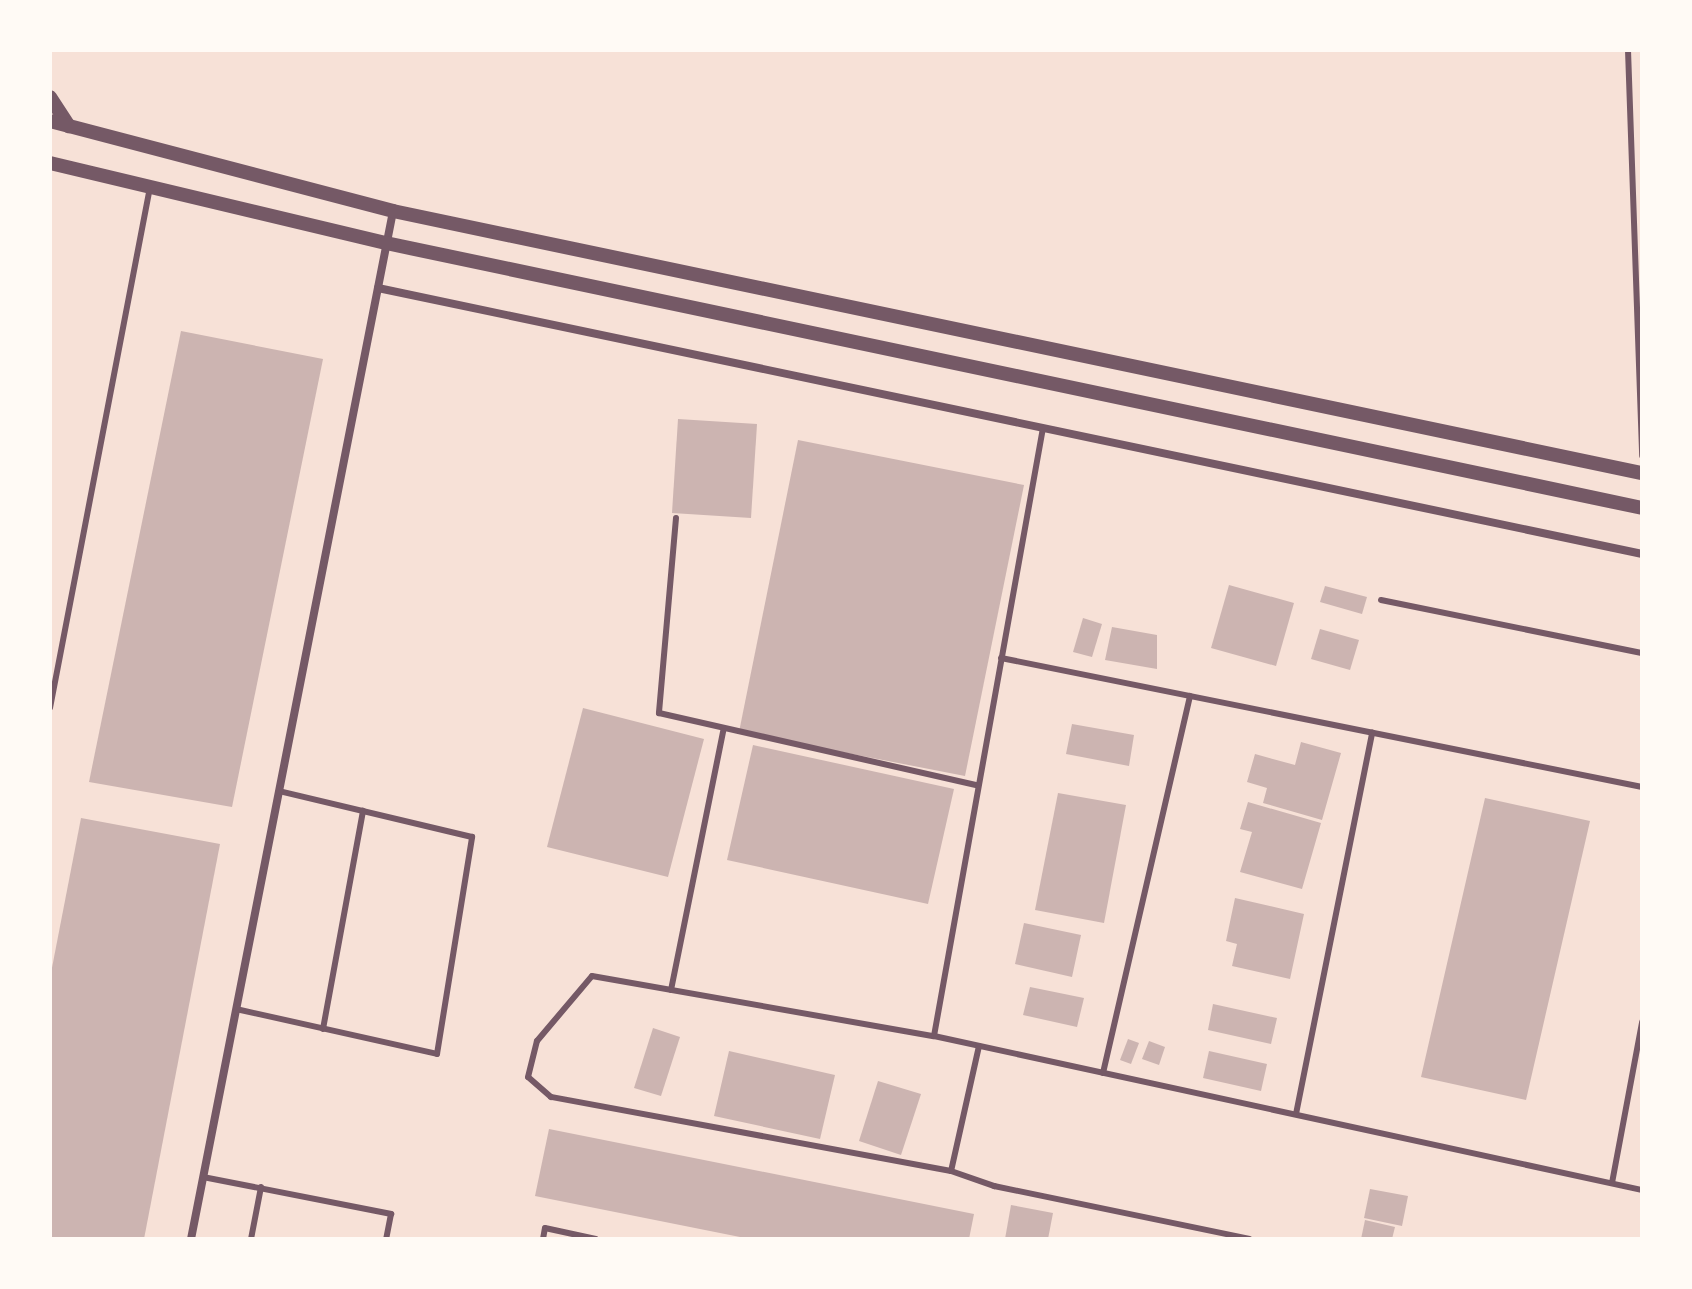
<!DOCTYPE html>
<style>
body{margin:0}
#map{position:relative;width:1692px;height:1289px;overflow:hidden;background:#f7e1d7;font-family:Spectral,serif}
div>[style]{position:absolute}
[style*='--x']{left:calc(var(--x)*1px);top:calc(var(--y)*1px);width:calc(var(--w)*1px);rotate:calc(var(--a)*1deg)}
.building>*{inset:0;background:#ccb4b1}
.service>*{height:6px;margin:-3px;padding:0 3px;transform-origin:3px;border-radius:3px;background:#755966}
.minor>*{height:8px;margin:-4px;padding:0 4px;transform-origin:4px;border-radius:4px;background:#755966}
.tertiary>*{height:14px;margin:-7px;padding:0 7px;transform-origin:7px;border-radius:7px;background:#755966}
span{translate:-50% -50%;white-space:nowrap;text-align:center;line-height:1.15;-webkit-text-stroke:8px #fffaf5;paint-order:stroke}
.frame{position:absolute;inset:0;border:52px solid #fffaf5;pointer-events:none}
</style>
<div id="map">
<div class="building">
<i style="clip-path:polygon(181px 331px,323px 359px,232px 807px,89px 782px)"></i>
<i style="clip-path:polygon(678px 419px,757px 424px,751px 518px,672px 513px)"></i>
<i style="clip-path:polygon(798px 440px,1024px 485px,965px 776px,739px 732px)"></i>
<i style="clip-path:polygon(1229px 585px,1294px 603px,1276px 666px,1211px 648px)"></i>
<i style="clip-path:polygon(1325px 586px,1367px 597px,1362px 614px,1320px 602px)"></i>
<i style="clip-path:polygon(1083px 618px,1102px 624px,1092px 657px,1073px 652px)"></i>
<i style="clip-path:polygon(1112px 627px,1157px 635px,1157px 669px,1105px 660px)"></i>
<i style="clip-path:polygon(1320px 629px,1359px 640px,1350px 670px,1311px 659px)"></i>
<i style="clip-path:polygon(583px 708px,704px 739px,668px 877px,547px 847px)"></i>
<i style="clip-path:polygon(1072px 724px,1134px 735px,1129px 766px,1066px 754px)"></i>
<i style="clip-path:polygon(1301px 742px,1341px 753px,1322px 820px,1263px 803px,1267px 788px,1247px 782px,1255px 754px,1295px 765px)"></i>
<i style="clip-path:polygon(753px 745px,954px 789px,928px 904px,727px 860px)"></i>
<i style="clip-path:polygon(1058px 793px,1126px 805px,1104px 923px,1035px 910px)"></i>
<i style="clip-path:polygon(1485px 798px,1590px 821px,1526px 1100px,1421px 1077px)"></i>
<i style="clip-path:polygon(1248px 802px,1321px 823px,1302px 889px,1240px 872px,1252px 832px,1240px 829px)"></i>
<i style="clip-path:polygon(81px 818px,220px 844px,144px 1239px,50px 1239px,50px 978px)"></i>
<i style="clip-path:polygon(1235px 898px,1304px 914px,1290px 979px,1232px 966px,1237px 944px,1226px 941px)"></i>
<i style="clip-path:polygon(1024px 923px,1081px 935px,1072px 977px,1015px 964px)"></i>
<i style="clip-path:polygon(1030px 987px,1084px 998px,1077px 1027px,1023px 1015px)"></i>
<i style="clip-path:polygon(1213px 1004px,1277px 1018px,1271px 1044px,1208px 1030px)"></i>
<i style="clip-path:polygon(653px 1028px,680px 1037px,661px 1096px,634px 1088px)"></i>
<i style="clip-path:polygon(1128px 1039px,1139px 1043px,1131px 1064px,1120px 1060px)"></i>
<i style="clip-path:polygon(1149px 1041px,1165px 1047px,1159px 1065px,1142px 1059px)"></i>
<i style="clip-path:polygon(729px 1051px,835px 1075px,820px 1139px,714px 1116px)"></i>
<i style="clip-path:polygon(1209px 1051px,1267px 1064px,1261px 1091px,1203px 1078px)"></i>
<i style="clip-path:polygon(878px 1081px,921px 1094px,901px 1155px,859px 1141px)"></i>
<i style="clip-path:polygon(549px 1129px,974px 1214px,969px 1239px,750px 1239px,535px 1196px)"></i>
<i style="clip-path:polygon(1370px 1189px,1408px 1196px,1402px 1226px,1364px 1218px)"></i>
<i style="clip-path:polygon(1011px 1205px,1053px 1213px,1048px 1239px,1005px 1239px)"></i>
<i style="clip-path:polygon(1365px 1220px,1395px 1227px,1392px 1239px,1361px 1239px)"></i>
</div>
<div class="service">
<i style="--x:1628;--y:50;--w:406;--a:88"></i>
<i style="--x:676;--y:518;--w:196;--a:95"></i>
<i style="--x:659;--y:713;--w:326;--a:12.8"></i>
<i style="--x:1381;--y:600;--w:266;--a:11.5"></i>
<i style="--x:1001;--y:658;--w:654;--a:11.38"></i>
<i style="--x:50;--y:708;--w:531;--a:-79.13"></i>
<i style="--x:671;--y:990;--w:264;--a:-78.6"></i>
<i style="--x:236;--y:1009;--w:206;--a:12.6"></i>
<i style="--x:437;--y:1054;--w:220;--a:-80.8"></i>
<i style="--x:472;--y:837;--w:198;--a:-166.6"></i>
<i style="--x:323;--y:1029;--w:222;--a:-79.6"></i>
<i style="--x:934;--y:1036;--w:618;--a:-79.84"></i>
<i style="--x:979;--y:1046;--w:128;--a:102.6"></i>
<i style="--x:951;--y:1171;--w:407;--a:-169.5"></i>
<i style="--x:551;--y:1097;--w:30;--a:-139"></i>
<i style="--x:528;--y:1077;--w:37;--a:-76"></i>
<i style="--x:537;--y:1041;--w:85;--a:-49.8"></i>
<i style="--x:592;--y:976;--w:347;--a:10"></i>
<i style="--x:934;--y:1036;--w:725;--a:12.27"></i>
<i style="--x:1103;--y:1073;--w:387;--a:-77"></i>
<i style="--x:1296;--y:1114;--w:389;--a:-78.7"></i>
<i style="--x:951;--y:1171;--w:46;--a:19.2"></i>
<i style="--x:994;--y:1186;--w:261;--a:11.7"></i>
<i style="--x:203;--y:1177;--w:192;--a:11.1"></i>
<i style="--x:391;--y:1214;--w:25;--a:101"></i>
<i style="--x:1612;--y:1183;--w:164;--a:-79.4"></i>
<i style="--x:251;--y:1239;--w:53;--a:-79.1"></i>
<i style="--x:543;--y:1239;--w:11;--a:-80"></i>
<i style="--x:545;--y:1228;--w:52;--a:12.2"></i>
</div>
<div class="minor">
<i style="--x:378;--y:288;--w:1292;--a:11.88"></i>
<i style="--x:191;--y:1239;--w:1048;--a:-78.88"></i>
</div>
<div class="tertiary">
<i style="--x:50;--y:97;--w:35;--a:57"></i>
<i style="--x:50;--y:121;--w:355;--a:14.7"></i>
<i style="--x:393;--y:211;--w:1276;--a:11.85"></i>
<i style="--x:50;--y:163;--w:345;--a:13.4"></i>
<i style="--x:386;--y:243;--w:1284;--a:11.91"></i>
</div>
<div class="frame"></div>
</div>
